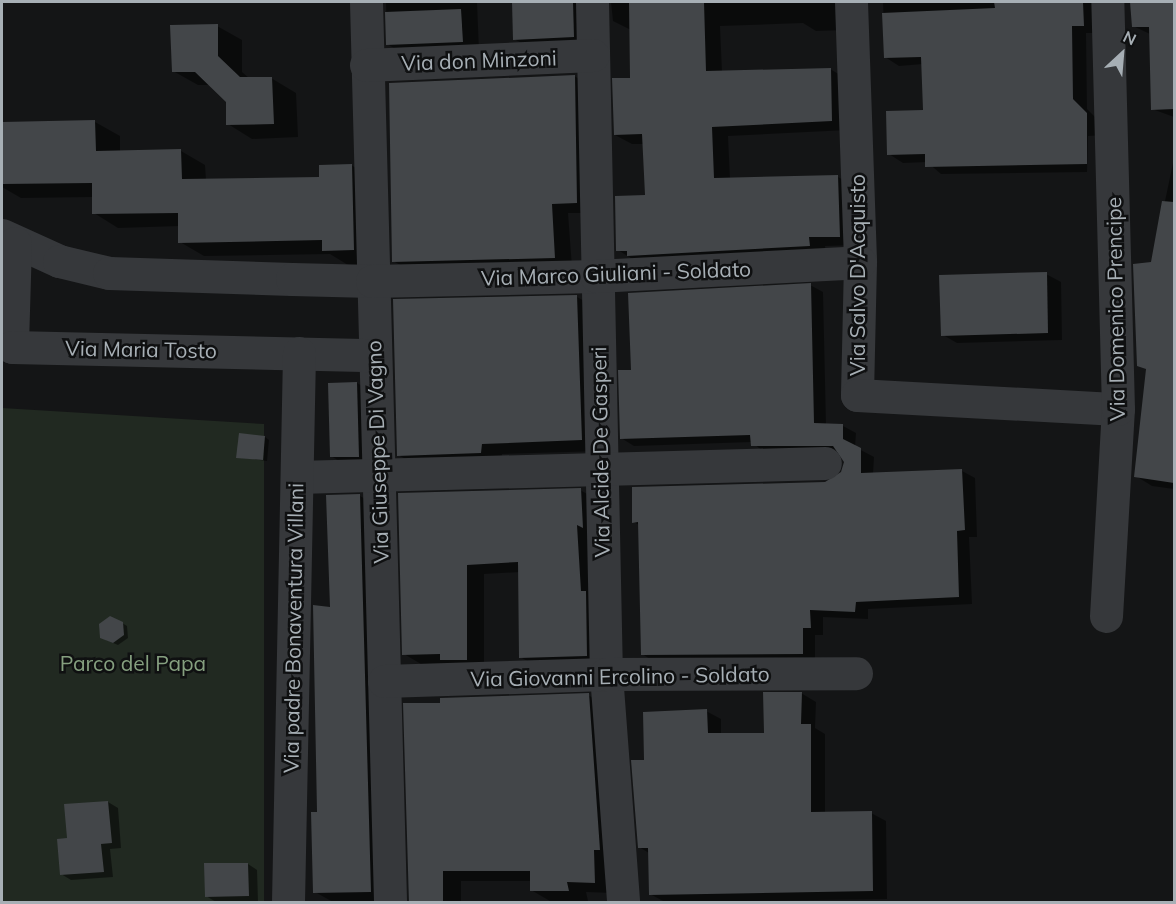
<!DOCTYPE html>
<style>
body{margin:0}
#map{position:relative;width:1176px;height:904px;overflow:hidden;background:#141516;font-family:Mulish,sans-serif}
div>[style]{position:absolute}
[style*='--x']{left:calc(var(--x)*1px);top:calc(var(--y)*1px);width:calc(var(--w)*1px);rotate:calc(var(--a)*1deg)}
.green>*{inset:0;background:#212921}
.shadow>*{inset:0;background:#0007}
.building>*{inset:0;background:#434649}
.street>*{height:33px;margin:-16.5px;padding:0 16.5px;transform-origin:16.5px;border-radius:16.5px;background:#36383b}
span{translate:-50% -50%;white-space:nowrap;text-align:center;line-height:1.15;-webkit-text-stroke:5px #0f1011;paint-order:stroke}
.street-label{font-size:21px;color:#a7afb5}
.park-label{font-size:21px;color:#859f7f}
.frame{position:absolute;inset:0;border:3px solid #a7afb5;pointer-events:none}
.north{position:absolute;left:1092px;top:24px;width:60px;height:60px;-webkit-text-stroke:4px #0f1011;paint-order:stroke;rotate:26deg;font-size:16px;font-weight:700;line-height:24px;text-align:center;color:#a7afb5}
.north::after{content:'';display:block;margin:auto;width:21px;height:27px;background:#a7afb5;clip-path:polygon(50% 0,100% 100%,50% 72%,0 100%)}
</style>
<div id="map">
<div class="green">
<i style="clip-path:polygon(2px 408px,264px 424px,264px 902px,2px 902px)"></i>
</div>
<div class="shadow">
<i style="clip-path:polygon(386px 2px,477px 2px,479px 51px,404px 54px,387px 44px)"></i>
<i style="clip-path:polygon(514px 2px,594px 2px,590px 46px,531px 48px,514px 39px)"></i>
<i style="clip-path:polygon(611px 2px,847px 2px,846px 30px,816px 31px,803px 23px,720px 26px,722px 72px,830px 69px,847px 79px,848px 130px,728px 136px,730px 179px,838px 177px,854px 186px,856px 245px,825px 246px,826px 255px,634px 260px,618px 250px,646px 196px,644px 144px,632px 144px,615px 135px,632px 79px,631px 30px,613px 21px)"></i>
<i style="clip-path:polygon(883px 2px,1097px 2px,1098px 33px,1086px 33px,1087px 109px,1105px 127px,1106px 135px,1088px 136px,1087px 172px,941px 174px,927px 162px,903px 163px,889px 154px,925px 112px,923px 64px,899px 66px,885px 57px)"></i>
<i style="clip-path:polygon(1132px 2px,1174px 2px,1174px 117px,1152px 109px,1150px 34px,1133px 26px)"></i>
<i style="clip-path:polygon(217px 26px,242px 40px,242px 72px,249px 78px,271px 78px,296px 93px,298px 137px,252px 139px,228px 124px,228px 101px,211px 85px,198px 85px,173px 71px)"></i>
<i style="clip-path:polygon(574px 76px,592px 86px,594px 213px,568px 213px,572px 267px,411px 271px,393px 261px)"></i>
<i style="clip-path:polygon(95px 122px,120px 136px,120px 152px,181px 151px,205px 165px,206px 180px,321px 178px,351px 165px,376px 180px,378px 264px,348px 265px,330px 254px,204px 256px,180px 242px,180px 226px,118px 228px,94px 213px,93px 197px,21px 198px,2px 187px,2px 123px)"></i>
<i style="clip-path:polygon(1173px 163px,1174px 163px,1174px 489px,1152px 486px,1136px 476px,1148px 370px,1139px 365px,1152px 263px)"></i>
<i style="clip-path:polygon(1046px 274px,1061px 282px,1062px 340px,957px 343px,943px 335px)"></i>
<i style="clip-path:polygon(810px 285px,823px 292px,826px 425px,843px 426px,856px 433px,855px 447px,874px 457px,873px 474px,962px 471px,975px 478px,977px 537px,969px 537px,972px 604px,868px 609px,868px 619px,823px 617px,823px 635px,815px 635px,815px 661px,655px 662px,642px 654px,639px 525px,634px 522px,826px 483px,842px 473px,845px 462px,840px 453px,765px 453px,752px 442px,634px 446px,621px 438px,632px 372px)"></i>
<i style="clip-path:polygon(577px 297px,597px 308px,602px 451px,502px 454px,501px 464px,419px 466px,398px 455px)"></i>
<i style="clip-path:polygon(357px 383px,367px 389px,369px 461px,341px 462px,331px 456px)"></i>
<i style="clip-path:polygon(265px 437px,269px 440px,267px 461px,238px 457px)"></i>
<i style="clip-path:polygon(580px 490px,598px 500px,604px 665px,538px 667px,520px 657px,520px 572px,484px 574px,484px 669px,421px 664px,404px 654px,399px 495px)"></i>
<i style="clip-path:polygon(360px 496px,378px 506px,389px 901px,333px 902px,315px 892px,332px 608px)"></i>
<i style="clip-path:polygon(122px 623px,127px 626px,128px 638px,118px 645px,106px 640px)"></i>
<i style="clip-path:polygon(801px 693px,816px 702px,815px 728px,825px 734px,825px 813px,871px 813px,886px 821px,887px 899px,665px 902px,650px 894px,649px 853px,639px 847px,646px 761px,706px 711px,721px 719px,721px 735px,765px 735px)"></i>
<i style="clip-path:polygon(588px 695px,607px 706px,613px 893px,586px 892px,588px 901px,550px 901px,531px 890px,531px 881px,461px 881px,461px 902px,409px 902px)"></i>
<i style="clip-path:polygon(108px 802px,118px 808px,121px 848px,110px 849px,113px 877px,71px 880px,61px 874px)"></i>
<i style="clip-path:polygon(248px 864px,257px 870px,258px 901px,216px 902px,206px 896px)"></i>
</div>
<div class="building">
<i style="clip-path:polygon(512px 2px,573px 2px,574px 37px,513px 40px)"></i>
<i style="clip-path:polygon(629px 2px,704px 2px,706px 71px,831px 68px,832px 121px,712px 127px,714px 178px,838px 175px,840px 237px,809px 237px,810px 246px,627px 256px,627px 251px,616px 251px,615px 196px,645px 195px,642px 134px,614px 135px,612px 78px,630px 78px)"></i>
<i style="clip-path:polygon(994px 2px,1083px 2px,1084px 26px,1072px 26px,1073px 99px,1087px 113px,1087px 164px,925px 167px,925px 154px,887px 155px,886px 111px,923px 110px,921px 57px,884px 58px,882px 13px,995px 8px)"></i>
<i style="clip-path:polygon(1130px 2px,1174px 2px,1174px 109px,1151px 110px,1149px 27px,1132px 27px)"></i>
<i style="clip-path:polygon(461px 9px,463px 42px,386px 45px,385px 12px)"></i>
<i style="clip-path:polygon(218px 24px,218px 56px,240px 77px,272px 77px,274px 124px,226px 125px,226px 102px,195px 72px,172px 72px,170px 25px)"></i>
<i style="clip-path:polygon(575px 75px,577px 203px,552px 204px,555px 258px,392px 262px,389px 83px)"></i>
<i style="clip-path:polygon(95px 120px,96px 151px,181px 149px,182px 179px,319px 177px,319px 165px,352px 164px,354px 250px,322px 251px,322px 240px,178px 243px,178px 213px,92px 214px,92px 183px,2px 184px,2px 122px)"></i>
<i style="clip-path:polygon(1162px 201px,1174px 202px,1174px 483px,1134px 477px,1146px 369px,1137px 366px,1133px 264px,1151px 262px)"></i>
<i style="clip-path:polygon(1047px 272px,1048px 333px,941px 336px,939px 275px)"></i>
<i style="clip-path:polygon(811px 283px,814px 423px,843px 424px,843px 439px,861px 448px,861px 473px,962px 469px,965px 530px,957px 531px,959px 597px,856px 602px,855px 612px,810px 610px,811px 628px,803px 628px,803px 654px,641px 655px,638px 522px,632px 523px,632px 487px,825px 482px,841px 472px,844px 462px,833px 446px,751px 446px,750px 435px,620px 439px,618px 370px,631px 370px,628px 293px)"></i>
<i style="clip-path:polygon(577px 295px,582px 440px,482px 444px,481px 453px,397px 456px,393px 299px)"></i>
<i style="clip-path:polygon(357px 382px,359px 457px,330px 457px,328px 383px)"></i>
<i style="clip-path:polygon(239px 433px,265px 436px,263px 460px,236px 458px)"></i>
<i style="clip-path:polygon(581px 488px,583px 528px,577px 525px,581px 591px,586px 591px,587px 656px,519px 658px,518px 562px,467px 565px,467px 660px,440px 660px,440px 654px,402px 655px,398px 493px)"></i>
<i style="clip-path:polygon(360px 494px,371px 892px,313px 893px,311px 812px,317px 812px,313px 605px,330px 607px,326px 495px)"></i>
<i style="clip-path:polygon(110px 616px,123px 622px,124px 635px,113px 643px,100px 638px,99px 624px)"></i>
<i style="clip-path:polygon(763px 692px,802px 692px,801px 724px,811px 724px,811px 812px,872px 811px,873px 891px,649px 895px,648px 848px,638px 848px,631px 760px,644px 760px,643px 712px,707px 709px,708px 733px,764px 733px)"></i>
<i style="clip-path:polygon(589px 693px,600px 850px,594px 850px,595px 883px,567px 882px,569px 891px,530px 891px,530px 871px,443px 871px,443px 903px,409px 903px,403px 703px,440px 703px,440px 698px)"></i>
<i style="clip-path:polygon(108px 801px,112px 843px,101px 844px,104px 872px,60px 875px,57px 839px,67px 838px,64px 804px)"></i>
<i style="clip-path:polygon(204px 863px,248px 863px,249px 896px,205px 897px)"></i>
</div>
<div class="street">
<i style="--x:366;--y:2;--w:900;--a:88.47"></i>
<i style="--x:592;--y:2;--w:672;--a:88.81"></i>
<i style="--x:606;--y:674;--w:229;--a:85.7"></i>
<i style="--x:851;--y:2;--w:260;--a:88"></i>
<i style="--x:860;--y:262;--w:133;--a:91.3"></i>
<i style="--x:857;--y:395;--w:261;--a:3.1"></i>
<i style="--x:366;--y:65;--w:227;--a:-2.5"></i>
<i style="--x:2;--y:235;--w:63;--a:24.5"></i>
<i style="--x:59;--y:261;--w:51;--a:13.5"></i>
<i style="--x:109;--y:273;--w:183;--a:1.9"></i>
<i style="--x:292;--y:279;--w:80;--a:1.4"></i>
<i style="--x:372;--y:281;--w:224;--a:-1.3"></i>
<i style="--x:596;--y:276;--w:264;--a:-3"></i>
<i style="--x:15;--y:243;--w:104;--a:91.7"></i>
<i style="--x:12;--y:347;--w:362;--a:1.3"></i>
<i style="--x:297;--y:477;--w:528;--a:-1.52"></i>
<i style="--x:1106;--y:616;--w:207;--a:-86.7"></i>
<i style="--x:1118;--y:409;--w:407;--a:-91.5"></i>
<i style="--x:384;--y:681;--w:222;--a:-1.8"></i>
<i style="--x:606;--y:674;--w:250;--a:-0.2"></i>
<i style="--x:288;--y:902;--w:549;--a:-88.85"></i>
</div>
<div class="street-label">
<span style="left:479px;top:60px;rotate:-2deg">Via don Minzoni</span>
<span style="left:616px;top:273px;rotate:-2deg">Via Marco Giuliani - Soldato</span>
<span style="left:857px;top:275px;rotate:-90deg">Via Salvo D'Acquisto</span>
<span style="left:1115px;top:309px;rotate:-91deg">Via Domenico Prencipe</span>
<span style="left:141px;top:349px;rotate:1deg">Via Maria Tosto</span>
<span style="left:377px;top:452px;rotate:-92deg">Via Giuseppe Di Vagno</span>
<span style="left:600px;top:452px;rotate:-91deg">Via Alcide De Gasperi</span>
<span style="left:293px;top:628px;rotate:-89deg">Via padre Bonaventura Villani</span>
<span style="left:620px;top:676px;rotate:-1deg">Via Giovanni Ercolino - Soldato</span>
</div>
<div class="park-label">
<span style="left:133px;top:663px">Parco del Papa</span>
</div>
<div class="frame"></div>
<div class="north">N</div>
</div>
